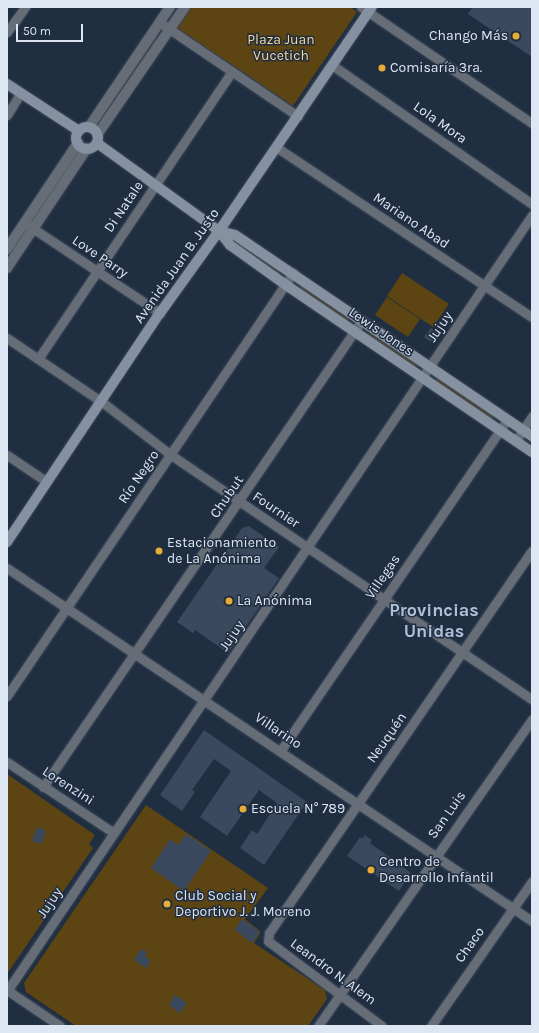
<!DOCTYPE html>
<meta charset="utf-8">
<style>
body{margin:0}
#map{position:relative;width:539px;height:1033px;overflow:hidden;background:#202e41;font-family:Karla,sans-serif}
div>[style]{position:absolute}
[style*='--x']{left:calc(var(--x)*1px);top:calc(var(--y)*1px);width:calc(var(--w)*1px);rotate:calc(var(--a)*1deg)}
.green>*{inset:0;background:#5d4413}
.building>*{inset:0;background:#3a495e}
.roads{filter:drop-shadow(0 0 1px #3e4c5e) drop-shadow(0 0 1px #3e4c5e)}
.minor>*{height:9px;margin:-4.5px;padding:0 4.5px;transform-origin:4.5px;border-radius:4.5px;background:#666d77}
.tertiary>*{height:10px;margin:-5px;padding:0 5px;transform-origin:5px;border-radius:5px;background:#666d77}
.secondary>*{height:10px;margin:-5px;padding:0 5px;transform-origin:5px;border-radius:5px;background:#8591a1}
.secondary>.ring{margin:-5px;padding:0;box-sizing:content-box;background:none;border:10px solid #8591a1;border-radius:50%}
.dots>*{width:11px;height:11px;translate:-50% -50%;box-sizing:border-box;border:2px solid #202e41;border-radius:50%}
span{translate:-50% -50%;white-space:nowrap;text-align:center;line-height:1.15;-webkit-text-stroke:3px #202e41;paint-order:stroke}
.poi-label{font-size:14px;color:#dde7f4}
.right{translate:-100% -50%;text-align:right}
.left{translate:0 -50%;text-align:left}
.park-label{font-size:14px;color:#f9d595}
.street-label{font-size:14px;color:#dde7f4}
.district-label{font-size:18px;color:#afc1da;font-weight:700}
.frame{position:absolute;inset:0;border:8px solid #dde7f4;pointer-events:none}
.scale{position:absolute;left:16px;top:24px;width:67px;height:18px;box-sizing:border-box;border:2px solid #dde7f4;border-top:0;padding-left:5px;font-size:12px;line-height:14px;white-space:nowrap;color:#dde7f4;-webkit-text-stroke:3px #202e41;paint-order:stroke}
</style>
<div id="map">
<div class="green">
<i style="clip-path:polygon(191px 7px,350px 7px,357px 12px,293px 106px,177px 28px)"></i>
<i style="clip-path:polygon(156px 36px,158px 37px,100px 123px,99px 122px)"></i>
<i style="clip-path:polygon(234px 239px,281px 270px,279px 274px,232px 243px)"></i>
<i style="clip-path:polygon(402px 273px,449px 304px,433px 327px,387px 296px)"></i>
<i style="clip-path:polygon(302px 284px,350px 317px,347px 321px,299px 289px)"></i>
<i style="clip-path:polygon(387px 297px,420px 319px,408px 337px,375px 315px)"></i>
<i style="clip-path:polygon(371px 331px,418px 364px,415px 368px,368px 335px)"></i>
<i style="clip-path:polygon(438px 377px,494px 415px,492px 419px,435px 381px)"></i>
<i style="clip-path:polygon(7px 774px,95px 835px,89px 844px,93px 848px,7px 974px)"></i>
<i style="clip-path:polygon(146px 805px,268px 888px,245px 919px,261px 932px,254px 943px,325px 990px,327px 999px,308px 1026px,76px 1026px,26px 992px,24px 983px)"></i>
</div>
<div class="building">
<i style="clip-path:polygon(473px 7px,532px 7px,532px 57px,468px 14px)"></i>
<i style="clip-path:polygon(431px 328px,440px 335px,434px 344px,424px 337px)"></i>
<i style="clip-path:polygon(249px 526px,279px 547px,264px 568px,279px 578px,228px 653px,195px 630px,193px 633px,177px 622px,242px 528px)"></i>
<i style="clip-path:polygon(204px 730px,307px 802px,264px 865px,240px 848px,252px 830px,257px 834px,277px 803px,259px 790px,227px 836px,200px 817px,231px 771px,214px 759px,192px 790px,195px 792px,182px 811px,160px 795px)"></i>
<i style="clip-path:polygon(37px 827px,46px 831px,41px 844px,32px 841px)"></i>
<i style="clip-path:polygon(186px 834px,211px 851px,184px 891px,151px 868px,170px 839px,178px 845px)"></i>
<i style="clip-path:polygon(365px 835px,372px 840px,370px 843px,411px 873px,399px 891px,347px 856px,360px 837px,362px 839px)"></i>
<i style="clip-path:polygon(242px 919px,260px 932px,252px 943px,235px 930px)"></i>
<i style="clip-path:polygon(141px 949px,147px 952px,145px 957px,151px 960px,146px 968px,134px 960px)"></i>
<i style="clip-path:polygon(175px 995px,187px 1003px,180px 1013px,169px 1005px)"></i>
</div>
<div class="roads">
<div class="minor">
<i style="--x:361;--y:7;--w:207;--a:34.2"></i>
<i style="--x:159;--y:22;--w:168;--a:34.1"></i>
<i style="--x:7;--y:32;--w:31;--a:-54"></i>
<i style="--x:332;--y:65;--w:244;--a:34.8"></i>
<i style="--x:7;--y:115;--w:26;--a:-58"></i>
<i style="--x:276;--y:147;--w:307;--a:33.6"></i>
<i style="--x:28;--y:225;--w:159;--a:33.7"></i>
<i style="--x:7;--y:338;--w:115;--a:34"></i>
<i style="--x:102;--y:402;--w:87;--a:37.5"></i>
<i style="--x:171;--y:455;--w:436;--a:34.1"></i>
<i style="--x:38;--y:359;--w:347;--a:-56"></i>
<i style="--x:516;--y:440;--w:29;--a:-56"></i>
<i style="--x:7;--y:455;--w:48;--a:34"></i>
<i style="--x:7;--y:568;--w:633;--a:33.92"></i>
<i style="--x:7;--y:696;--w:511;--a:-55.94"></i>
<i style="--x:281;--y:750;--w:400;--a:-55.6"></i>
<i style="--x:7;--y:762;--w:128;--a:33.6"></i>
<i style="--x:43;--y:787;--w:566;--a:-55.66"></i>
<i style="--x:7;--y:990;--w:64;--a:34.2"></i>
<i style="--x:7;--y:991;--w:937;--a:-55.92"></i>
<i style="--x:318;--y:1026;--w:374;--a:-55.1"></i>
<i style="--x:382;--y:1026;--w:142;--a:-143.3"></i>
<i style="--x:268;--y:941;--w:8;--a:-83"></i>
<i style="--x:269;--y:933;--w:464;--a:-55.5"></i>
<i style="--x:431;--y:1026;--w:177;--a:-55.1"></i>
</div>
<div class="tertiary">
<i style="--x:89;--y:127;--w:145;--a:-56"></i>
<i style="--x:97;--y:135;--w:155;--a:-55.5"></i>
<i style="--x:7;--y:249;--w:128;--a:-56.2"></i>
<i style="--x:7;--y:268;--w:144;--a:-56.3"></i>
</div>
<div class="secondary">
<i style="--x:7;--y:84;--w:86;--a:33.1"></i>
<i class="ring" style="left:76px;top:127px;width:12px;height:12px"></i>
<i style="--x:97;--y:143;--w:150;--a:35.8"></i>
<i style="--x:219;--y:231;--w:18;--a:52"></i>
<i style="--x:230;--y:245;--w:69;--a:35.5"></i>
<i style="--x:286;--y:285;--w:297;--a:34.2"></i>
<i style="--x:219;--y:231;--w:16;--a:14"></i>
<i style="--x:235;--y:235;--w:359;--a:34.1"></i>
<i style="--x:7;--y:542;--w:275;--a:-56.3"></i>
<i style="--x:160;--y:313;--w:101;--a:-54.3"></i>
<i style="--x:219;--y:231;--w:271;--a:-55.7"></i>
</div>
</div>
<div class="dots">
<i style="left:516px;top:36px;background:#e6ac36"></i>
<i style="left:382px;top:68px;background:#e6ac36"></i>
<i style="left:159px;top:551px;background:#e6ac36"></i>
<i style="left:229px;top:601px;background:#e6ac36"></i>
<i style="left:243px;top:809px;background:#e6ac36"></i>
<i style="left:371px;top:870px;background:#e6ac36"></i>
<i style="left:167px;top:904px;background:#e6ac36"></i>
</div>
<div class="poi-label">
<span class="right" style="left:508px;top:36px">Chango Más</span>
<span class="left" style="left:390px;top:68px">Comisaría 3ra.</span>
<span class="left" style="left:167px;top:551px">Estacionamiento<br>de La Anónima</span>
<span class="left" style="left:237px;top:601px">La Anónima</span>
<span class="left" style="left:251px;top:809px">Escuela N° 789</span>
<span class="left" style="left:379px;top:870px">Centro de<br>Desarrollo Infantil</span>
<span class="left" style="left:175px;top:904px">Club Social y<br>Deportivo J. J. Moreno</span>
</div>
<div class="park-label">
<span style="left:281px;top:48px">Plaza Juan<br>Vucetich</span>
</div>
<div class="street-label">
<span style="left:440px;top:123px;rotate:35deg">Lola Mora</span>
<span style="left:124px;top:207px;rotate:-56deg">Di Natale</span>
<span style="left:411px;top:221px;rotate:34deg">Mariano Abad</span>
<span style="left:100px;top:257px;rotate:34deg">Love Parry</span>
<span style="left:177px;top:266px;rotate:-55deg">Avenida Juan B. Justo</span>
<span style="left:440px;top:327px;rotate:-56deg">Jujuy</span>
<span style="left:381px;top:332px;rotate:34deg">Lewis Jones</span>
<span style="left:139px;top:477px;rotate:-56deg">Río Negro</span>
<span style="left:227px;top:497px;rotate:-56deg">Chubut</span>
<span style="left:276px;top:510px;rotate:34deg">Fournier</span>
<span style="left:383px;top:577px;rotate:-56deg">Villegas</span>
<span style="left:232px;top:636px;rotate:-56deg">Jujuy</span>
<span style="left:278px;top:731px;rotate:34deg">Villarino</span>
<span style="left:387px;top:738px;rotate:-55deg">Neuquén</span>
<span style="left:68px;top:786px;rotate:33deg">Lorenzini</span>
<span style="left:447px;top:815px;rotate:-55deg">San Luis</span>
<span style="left:50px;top:903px;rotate:-56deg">Jujuy</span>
<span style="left:470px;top:945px;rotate:-55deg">Chaco</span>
<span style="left:333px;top:972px;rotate:36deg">Leandro N. Alem</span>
</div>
<div class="district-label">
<span style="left:434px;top:621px">Provincias<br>Unidas</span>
</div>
<div class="frame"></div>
<div class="scale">50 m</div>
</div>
